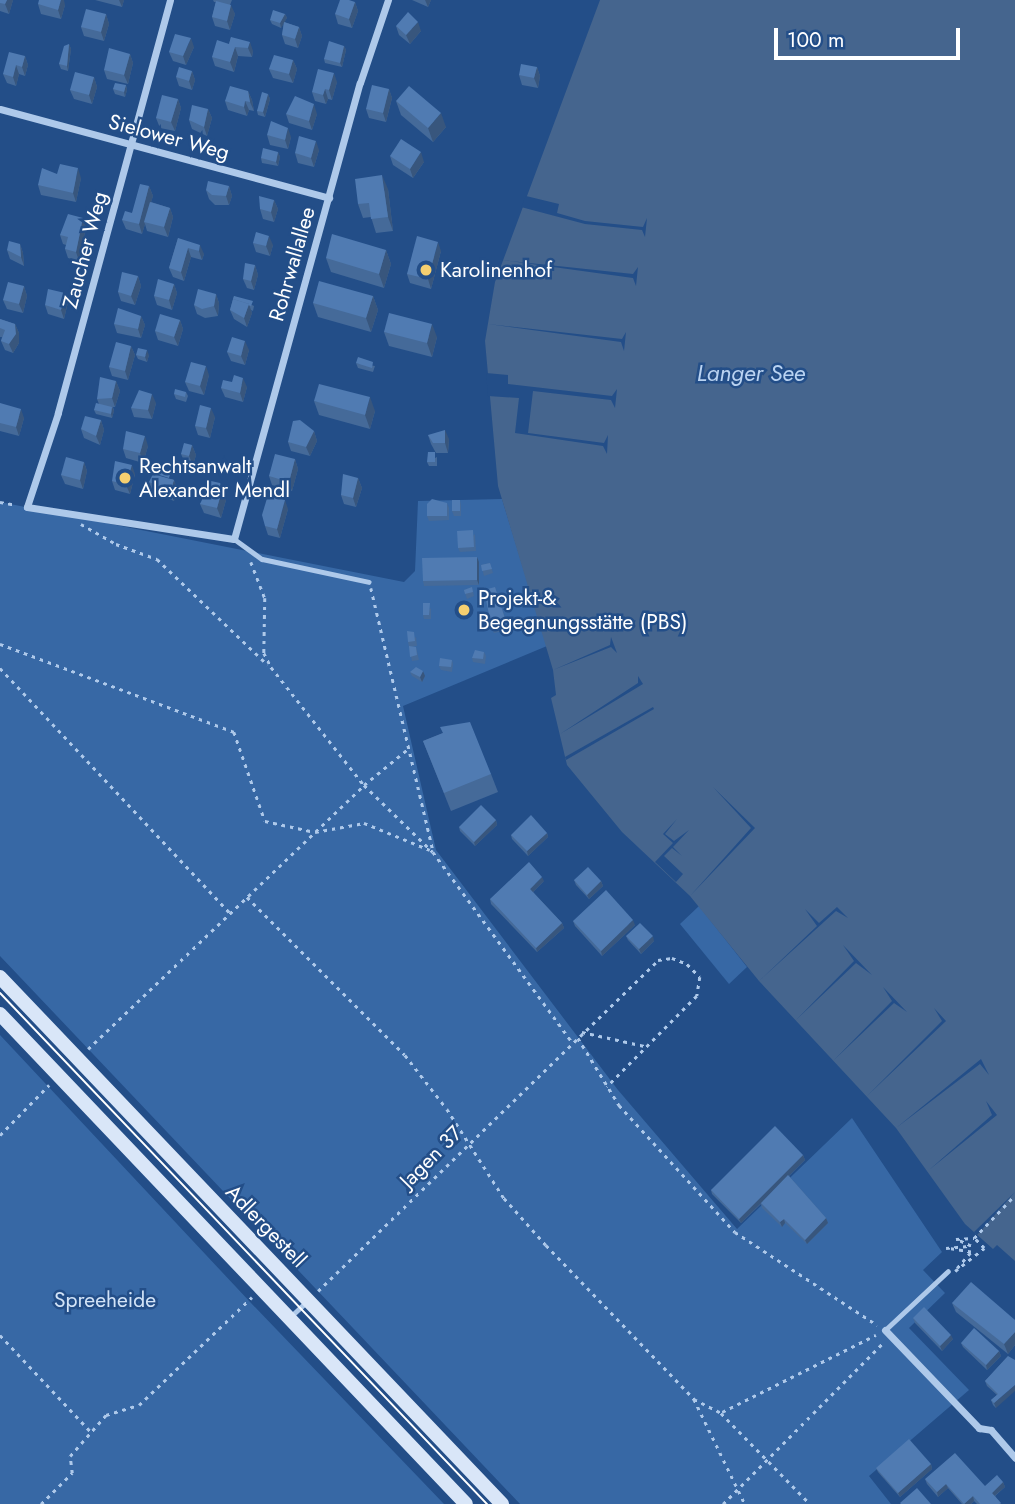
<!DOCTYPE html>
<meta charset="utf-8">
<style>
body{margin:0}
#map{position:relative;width:1015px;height:1504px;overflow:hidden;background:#234e88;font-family:Jost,sans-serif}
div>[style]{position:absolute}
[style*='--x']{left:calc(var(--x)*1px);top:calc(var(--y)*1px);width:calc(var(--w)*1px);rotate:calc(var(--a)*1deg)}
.green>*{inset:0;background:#3768a5}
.water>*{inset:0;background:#45658e}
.pier>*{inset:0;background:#234e88}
.path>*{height:2.5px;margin-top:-1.25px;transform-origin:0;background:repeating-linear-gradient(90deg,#aec9ea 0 3.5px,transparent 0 8.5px)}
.service>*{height:5px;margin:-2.5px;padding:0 2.5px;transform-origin:2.5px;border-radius:2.5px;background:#aec9ea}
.minor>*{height:7px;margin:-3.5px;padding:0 3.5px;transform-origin:3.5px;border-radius:3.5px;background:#aec9ea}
.secondary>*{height:14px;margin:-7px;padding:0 7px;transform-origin:7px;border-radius:7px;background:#d9e6f8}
.tram>*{height:2px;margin:-1px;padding:0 1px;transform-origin:1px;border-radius:1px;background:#fff}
.wall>*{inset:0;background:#456a99}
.shaded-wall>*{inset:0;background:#38567d}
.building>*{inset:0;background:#507bb2}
.dots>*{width:19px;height:19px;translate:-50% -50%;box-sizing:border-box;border:4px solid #234e88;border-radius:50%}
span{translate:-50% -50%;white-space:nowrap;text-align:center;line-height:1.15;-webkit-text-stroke:5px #234e88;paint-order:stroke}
.street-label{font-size:21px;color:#fff}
.poi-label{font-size:21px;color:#fff}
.left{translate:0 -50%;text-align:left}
.park-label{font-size:21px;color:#d2e3f7}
.water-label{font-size:23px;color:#bad3f1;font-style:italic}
.scale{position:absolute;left:774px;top:28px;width:186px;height:32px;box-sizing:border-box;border:4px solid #fff;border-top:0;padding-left:9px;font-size:21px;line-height:24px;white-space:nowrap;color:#fff;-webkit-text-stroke:5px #234e88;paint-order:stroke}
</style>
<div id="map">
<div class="green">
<i style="clip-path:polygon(502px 499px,547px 646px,403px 706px,436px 850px,618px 1090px,737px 1229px,852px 1118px,942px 1252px,923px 1270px,945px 1293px,909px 1328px,969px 1390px,869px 1476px,891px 1504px,520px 1504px,0 956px,0 502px,404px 582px,415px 571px,418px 501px)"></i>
<i style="clip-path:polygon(699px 906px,747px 967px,729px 984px,680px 924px)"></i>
<i style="clip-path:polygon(0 1035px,251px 1303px,444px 1504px,0 1504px)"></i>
</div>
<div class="water">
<i style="clip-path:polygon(600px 0,1015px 0,1015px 1261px,997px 1245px,993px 1249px,965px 1224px,896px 1128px,759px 981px,690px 896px,622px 832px,567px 765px,551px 698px,556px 695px,553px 670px,498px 486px,485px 341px,495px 282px)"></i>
</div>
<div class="pier">
<i style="clip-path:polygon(526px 196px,559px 204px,557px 213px,585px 221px,643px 227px,647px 218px,645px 237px,642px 230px,585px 224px,521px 207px)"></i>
<i style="clip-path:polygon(502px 260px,633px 274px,638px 267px,636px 286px,633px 278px)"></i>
<i style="clip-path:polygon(488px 324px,622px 339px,626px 332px,624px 351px,621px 342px)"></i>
<i style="clip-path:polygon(486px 373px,508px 375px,508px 384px,612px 396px,617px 389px,615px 408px,611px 400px,533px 391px,528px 433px,604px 443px,608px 435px,607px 454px,603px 446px,515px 433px,519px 398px,488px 396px)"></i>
<i style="clip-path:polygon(611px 637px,617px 653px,611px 647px,553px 670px,610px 645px)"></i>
<i style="clip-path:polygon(638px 676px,643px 684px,560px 734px,638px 683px)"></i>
<i style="clip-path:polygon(653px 707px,654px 709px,566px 760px,565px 757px)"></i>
<i style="clip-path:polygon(713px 787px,755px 828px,690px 896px,751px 828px)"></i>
<i style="clip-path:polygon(677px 819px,665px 834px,674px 841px,689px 830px,673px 847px,682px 856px,672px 848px,664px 856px,683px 874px,676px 882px,655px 862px,673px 843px,663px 834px)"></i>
<i style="clip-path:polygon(837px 907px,848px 918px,836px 911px,759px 981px,817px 926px,805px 909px,819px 923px)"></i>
<i style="clip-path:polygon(843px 945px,872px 975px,856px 963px,796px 1020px,854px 961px)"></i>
<i style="clip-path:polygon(883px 987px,907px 1012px,894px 1003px,834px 1060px,892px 1001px)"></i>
<i style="clip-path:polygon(934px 1008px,946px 1021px,867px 1096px,942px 1021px)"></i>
<i style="clip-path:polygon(981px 1059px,989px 1075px,980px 1064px,896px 1128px)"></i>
<i style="clip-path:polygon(986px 1101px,997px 1115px,929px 1170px,992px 1115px)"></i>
<i style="clip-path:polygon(1015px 1192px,977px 1235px,974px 1232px)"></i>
</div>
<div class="path">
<i style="--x:0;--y:502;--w:17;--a:10"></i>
<i style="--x:81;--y:524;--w:40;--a:29.7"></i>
<i style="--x:116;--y:544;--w:44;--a:20.1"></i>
<i style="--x:157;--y:559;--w:153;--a:43.7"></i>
<i style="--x:251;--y:562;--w:39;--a:69"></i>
<i style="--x:265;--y:598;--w:55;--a:91"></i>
<i style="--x:264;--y:653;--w:16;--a:63"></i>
<i style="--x:271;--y:667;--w:150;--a:51.8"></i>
<i style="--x:364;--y:785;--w:96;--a:44.2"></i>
<i style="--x:433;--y:852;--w:235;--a:53.8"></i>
<i style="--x:371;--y:588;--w:270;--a:76.7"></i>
<i style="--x:0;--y:644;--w:250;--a:20.6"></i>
<i style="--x:234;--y:732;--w:94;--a:70.8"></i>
<i style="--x:265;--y:821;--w:51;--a:12.4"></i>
<i style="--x:315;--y:832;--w:50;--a:-10.4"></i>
<i style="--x:364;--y:823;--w:71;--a:22.2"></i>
<i style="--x:0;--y:668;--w:336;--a:46.8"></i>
<i style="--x:247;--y:897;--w:223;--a:45"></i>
<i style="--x:405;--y:1055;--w:68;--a:52.1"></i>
<i style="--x:447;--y:1109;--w:106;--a:57.4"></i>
<i style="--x:504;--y:1198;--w:63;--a:48.2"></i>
<i style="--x:546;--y:1245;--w:214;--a:46.1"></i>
<i style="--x:694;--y:1399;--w:30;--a:27"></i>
<i style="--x:721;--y:1413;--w:127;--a:45.6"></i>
<i style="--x:582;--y:1032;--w:64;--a:12.7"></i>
<i style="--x:578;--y:1038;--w:79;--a:58.5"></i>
<i style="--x:619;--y:1105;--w:172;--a:47.6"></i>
<i style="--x:735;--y:1232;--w:170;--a:33.2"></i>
<i style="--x:88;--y:1049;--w:382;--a:-43.7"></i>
<i style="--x:364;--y:785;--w:58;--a:-39.4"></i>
<i style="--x:0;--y:1135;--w:70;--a:-45.6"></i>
<i style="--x:957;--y:1268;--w:21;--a:-49"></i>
<i style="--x:971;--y:1252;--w:25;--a:-171"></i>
<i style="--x:946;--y:1248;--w:25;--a:-5"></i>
<i style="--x:971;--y:1246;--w:17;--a:-155"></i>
<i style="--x:956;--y:1239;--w:18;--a:-3"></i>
<i style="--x:974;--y:1238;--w:59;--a:-46.4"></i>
<i style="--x:955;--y:1271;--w:37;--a:-38"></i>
<i style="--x:984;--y:1248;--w:14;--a:-135"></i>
<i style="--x:318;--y:1291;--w:475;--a:-44.2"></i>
<i style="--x:658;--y:960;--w:14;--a:-8"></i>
<i style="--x:672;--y:958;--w:16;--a:22"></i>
<i style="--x:687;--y:964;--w:18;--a:45"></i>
<i style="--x:700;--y:977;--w:19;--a:99"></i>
<i style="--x:697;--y:996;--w:128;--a:134.7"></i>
<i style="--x:0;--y:1335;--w:133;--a:46.8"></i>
<i style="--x:694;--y:1399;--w:117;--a:64.1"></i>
<i style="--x:722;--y:1412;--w:172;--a:-26.6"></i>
<i style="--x:41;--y:1504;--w:44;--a:-45"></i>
<i style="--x:72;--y:1473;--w:17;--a:-97"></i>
<i style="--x:70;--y:1456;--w:55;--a:-48.7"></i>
<i style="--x:106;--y:1415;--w:34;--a:-17"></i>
<i style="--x:139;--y:1405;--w:156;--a:-43.7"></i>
<i style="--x:723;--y:1504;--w:227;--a:-45.2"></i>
</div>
<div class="service">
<i style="--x:234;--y:539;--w:34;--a:36"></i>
<i style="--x:262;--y:559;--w:109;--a:12.1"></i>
<i style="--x:289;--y:1318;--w:25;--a:-43"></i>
<i style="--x:885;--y:1330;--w:86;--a:-43.1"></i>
</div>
<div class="minor">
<i style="--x:170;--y:0;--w:428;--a:105.2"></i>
<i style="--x:58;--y:413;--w:99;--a:108.3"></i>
<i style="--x:27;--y:507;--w:209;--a:8.8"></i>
<i style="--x:234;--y:539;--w:473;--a:-74.6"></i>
<i style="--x:360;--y:83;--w:88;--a:-71.4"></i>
<i style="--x:0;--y:109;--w:341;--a:15.1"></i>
<i style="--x:885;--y:1330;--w:136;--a:46.2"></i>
<i style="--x:979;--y:1428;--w:12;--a:9"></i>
<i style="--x:991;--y:1430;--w:37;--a:49"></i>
</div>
<div class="secondary">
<i style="--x:0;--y:977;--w:728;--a:46.39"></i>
<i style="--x:0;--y:1014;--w:676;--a:46.44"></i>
</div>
<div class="tram">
<i style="--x:0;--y:993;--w:706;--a:46.38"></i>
</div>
<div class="wall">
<i style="clip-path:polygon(0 0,13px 0,9px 14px,0 11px)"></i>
<i style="clip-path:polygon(95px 0,124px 0,122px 7px)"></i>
<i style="clip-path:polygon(213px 0,232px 0,230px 5px,235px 14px,230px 30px,215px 26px,212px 17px,216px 2px,214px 2px)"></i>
<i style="clip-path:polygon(412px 0,431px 0,428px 7px)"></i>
<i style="clip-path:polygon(355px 2px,358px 11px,352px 28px,338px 24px,335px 14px)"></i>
<i style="clip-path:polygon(38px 4px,65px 5px,61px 19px,41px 14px)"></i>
<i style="clip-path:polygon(106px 14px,109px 24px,104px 41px,84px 36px,81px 27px)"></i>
<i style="clip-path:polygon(285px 14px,287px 18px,284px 22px,299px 27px,302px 36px,298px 48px,285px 44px,282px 35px,284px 22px,281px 28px,272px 24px,270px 20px)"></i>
<i style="clip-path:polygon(396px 26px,421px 31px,410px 44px,399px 35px)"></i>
<i style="clip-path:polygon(231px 37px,253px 51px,252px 57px,238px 56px,234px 72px,215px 66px,212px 57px,229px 44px)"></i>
<i style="clip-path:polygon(69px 44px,71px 49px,68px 71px,61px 69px,59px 64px)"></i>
<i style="clip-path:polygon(344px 46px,346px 50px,342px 67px,325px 63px,324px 59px)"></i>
<i style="clip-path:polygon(194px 47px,186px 65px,173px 61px,169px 52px)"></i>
<i style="clip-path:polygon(130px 54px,133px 63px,128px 84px,107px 79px,104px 70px)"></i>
<i style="clip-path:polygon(25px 56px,28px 65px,25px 76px,19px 74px,16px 86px,7px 83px,3px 74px)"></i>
<i style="clip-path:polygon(293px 60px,297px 69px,293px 83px,273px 78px,269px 69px)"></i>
<i style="clip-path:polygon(537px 67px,540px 76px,538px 88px,522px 85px,519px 75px)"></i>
<i style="clip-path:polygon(192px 71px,195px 80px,192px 90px,179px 86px,176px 77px)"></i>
<i style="clip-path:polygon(94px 77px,97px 87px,92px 104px,74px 99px,70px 90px)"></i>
<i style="clip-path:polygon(337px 82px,332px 100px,328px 99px,326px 104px,315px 101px,312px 92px)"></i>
<i style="clip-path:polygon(126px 85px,127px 90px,125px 97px,115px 94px,113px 89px)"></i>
<i style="clip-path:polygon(389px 89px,392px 98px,386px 122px,369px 118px,366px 109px)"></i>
<i style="clip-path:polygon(248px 91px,252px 100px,254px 111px,249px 110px,247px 116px,228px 110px,225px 101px)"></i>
<i style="clip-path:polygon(268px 94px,270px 99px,265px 117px,258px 115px,257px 111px)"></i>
<i style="clip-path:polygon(178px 99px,181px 108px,175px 131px,160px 128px,156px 118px)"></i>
<i style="clip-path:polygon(396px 101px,446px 127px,433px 142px,401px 115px)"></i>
<i style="clip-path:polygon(208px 109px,212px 118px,207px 136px,192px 129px,189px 120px)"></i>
<i style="clip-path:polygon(286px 114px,317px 114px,312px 130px,289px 123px)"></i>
<i style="clip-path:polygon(267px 135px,291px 137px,288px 149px,270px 145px)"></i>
<i style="clip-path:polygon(319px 150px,314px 167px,298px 163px,295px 153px)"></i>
<i style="clip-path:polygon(278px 152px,280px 157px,278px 166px,262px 163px,261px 158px)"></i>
<i style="clip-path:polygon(390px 156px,424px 162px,413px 178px,393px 165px)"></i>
<i style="clip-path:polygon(57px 174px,81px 178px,76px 202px,41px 195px,38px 185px)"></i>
<i style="clip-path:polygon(149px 186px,153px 196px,151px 202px,170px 208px,173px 217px,168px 237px,147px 231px,145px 224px,142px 234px,126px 229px,122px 220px,132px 213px)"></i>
<i style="clip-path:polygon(229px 186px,232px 196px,229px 205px,215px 205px,209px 199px,206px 190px)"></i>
<i style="clip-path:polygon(388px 189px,393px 231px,376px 233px,371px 217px,363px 218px,358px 204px)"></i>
<i style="clip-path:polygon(274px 200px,278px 209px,274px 222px,263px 219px,260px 209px)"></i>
<i style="clip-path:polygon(86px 227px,79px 261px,68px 258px,65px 249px,66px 245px,63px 244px,60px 235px)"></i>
<i style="clip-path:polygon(178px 238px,204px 254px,202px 260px,191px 257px,184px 281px,173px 277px,169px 268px)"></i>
<i style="clip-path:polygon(253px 243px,273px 245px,270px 256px,256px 252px)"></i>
<i style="clip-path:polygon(20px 244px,23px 253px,24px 266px,10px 259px,7px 250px)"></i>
<i style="clip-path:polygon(386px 250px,391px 264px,384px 288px,331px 272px,326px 258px)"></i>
<i style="clip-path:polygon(441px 251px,431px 289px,410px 283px,407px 274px)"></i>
<i style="clip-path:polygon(255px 265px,258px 275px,254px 290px,247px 288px,243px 279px)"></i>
<i style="clip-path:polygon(138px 276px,141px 286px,135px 305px,121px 301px,118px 292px)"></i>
<i style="clip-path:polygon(174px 284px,177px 293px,172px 310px,157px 305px,154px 296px)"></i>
<i style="clip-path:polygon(24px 286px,27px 296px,23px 313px,7px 309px,3px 300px)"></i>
<i style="clip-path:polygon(216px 294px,219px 303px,218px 316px,205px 318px,197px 314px,194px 305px)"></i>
<i style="clip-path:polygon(234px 296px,254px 306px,253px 311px,251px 310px,252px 313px,247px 327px,234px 319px,230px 310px)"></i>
<i style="clip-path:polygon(373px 296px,378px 310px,371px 332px,318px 317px,313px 303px)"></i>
<i style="clip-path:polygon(68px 302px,64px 319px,48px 314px,45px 305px)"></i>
<i style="clip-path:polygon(141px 316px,145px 325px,141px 338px,117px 333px,114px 324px)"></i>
<i style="clip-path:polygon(0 319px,15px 324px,19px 333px,19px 343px,13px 353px,5px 350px,1px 341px,2px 337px,0 337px)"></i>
<i style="clip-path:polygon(180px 320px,183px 329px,178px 346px,158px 340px,155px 331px)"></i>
<i style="clip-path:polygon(384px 332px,437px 337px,432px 357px,389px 346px)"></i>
<i style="clip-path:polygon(131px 346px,135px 355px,128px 380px,112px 376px,109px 367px)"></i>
<i style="clip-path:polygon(249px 350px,245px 365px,231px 361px,227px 352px)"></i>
<i style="clip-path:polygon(136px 355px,149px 355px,147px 362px,138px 359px)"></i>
<i style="clip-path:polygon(356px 363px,375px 366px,373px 372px,358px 368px)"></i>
<i style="clip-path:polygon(209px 375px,204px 395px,189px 391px,185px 382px)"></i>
<i style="clip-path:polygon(116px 381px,120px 391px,115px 407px,113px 407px,114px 411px,112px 418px,96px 414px,94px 410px,99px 404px,97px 399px)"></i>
<i style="clip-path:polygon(232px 382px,247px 387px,243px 402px,225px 397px,221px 388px)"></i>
<i style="clip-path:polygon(186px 392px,188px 396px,186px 402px,176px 399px,174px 394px)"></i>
<i style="clip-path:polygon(314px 401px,375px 411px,370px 429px,319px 415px)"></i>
<i style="clip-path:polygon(0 403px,24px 418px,19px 436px,0 431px)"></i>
<i style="clip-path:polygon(156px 403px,152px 419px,134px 417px,131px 408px)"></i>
<i style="clip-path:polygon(215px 417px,210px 438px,198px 435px,195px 426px)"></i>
<i style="clip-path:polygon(101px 420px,104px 430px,100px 445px,84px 438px,81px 429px)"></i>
<i style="clip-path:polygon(314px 431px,317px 441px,310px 456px,291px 451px,288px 442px)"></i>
<i style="clip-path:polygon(428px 435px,449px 439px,448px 453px,436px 453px,431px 444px)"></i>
<i style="clip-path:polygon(192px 445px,196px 455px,193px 465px,185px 463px,181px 454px)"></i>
<i style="clip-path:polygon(148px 446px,143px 463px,126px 458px,123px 449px)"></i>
<i style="clip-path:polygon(437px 457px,437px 466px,429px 466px,427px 462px)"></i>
<i style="clip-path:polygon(295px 459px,298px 469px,292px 491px,272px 485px,269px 476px)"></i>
<i style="clip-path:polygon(84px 462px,87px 471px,83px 489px,65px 484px,61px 475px)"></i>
<i style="clip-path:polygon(135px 474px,130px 494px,115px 490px,112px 481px)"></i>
<i style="clip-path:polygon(358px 478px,362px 488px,356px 507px,344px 504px,341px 495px)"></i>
<i style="clip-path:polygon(172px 479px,174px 480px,177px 489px,174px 501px,152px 492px,149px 482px)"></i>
<i style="clip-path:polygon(220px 483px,226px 500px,221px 518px,204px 513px,200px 504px)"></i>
<i style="clip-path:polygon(460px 500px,461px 505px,461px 516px,454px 516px,452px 511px)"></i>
<i style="clip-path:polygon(447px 503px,449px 508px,449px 520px,429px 521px,427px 516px)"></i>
<i style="clip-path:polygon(288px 509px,280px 538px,268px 535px,265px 526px)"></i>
<i style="clip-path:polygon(475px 534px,476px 551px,460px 552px,458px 548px)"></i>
<i style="clip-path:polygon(479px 562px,479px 585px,424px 586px,423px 581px)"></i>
<i style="clip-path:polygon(490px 563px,493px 573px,484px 576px,481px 565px)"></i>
<i style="clip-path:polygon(472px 587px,474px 596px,467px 599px,464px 590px)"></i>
<i style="clip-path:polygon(495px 587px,509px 630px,494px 633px,492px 629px)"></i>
<i style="clip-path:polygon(431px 608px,431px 619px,424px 619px,423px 615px)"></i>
<i style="clip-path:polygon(416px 637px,417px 646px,412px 646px,416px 647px,419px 660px,412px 661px,408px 642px)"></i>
<i style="clip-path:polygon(484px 652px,486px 656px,485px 664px,473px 662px,472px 658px)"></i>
<i style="clip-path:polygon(452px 660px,453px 664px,452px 672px,441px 670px,439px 666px)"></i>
<i style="clip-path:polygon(410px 672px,425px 676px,422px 682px,412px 676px)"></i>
<i style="clip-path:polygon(443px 733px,491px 774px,498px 792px,451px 811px,423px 741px)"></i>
<i style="clip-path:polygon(496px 820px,497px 825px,475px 846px,460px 831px,459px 827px)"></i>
<i style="clip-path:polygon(547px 833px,548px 837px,528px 856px,512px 839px,511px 835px)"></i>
<i style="clip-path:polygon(574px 880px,601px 881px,603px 886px,589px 899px,576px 885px)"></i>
<i style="clip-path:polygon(544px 881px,533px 892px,562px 923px,564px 928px,537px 952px,491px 904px,490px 899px)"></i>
<i style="clip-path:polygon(573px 921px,635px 925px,602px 956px,575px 926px)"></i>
<i style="clip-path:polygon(626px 936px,654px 941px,641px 954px,628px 940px)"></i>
<i style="clip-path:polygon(803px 1155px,805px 1160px,789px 1176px,826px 1218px,828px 1223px,807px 1244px,785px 1223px,782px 1227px,762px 1208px,761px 1204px,741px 1223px,712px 1194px,711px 1190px)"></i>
<i style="clip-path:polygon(952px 1303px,1015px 1320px,1015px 1345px,1008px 1354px,956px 1312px)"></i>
<i style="clip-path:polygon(913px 1318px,953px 1339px,942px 1351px,915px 1323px)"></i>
<i style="clip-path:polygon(961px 1343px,999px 1351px,1001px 1356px,987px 1370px,963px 1347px)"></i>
<i style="clip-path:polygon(1008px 1356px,996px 1408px,993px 1405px,991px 1400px,997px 1395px,987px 1386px,985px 1381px)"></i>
<i style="clip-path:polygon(931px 1464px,932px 1469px,900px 1497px,878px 1472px,876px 1468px)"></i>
<i style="clip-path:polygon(925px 1479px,985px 1486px,1003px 1482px,1005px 1487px,995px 1496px,1001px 1504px,977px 1504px,974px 1501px,971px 1504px,962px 1504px,948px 1488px,938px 1497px,927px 1484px)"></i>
</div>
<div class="shaded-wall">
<i style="clip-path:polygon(7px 0,13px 0,9px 14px,5px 4px)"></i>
<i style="clip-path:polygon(61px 0,64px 0,65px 5px,61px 19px,58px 10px)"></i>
<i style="clip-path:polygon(119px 0,124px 0,122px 7px)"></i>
<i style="clip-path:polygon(425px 0,431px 0,428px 7px)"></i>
<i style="clip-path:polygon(355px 2px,358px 11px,352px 28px,349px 19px)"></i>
<i style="clip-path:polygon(231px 5px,235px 14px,230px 30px,227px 21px)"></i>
<i style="clip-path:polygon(106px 14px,109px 24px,104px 41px,101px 32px)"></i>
<i style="clip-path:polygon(285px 14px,287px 18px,281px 28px,280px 23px)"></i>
<i style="clip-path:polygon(418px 22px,421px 31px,410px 44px,406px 35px)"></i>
<i style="clip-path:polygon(299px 27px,302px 36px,298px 48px,295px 39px)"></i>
<i style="clip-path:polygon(191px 38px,194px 47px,186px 65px,183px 56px)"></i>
<i style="clip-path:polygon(250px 42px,253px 51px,252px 57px,248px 48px)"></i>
<i style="clip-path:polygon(69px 44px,71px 49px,68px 71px,67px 66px)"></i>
<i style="clip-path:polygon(344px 46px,346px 50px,342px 67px,340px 63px)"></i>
<i style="clip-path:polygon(235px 47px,238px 56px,234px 72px,230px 62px)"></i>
<i style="clip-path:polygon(130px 54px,133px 63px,128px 84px,124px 75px)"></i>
<i style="clip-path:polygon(25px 56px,28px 65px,25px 76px,22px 67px)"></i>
<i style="clip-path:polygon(293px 60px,297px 69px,293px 83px,289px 74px)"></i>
<i style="clip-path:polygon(16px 65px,19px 74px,16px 86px,13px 77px)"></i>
<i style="clip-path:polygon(537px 67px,540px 76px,538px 88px,534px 78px)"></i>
<i style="clip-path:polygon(192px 71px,195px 80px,192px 90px,189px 81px)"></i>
<i style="clip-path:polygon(334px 73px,337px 82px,332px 100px,329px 90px)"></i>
<i style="clip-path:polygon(94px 77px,97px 87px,92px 104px,89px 95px)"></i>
<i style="clip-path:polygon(126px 85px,127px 90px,125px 97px,124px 92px)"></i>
<i style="clip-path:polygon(325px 89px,328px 99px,326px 104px,323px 95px)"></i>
<i style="clip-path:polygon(389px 89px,392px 98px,386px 122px,383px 113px)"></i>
<i style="clip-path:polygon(248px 91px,252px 100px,254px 111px,250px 102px)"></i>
<i style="clip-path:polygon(268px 94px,270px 99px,265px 117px,263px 112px)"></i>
<i style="clip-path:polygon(178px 99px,181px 108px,175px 131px,171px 122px)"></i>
<i style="clip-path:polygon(245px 101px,249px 110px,247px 116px,244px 107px)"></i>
<i style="clip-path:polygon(314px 104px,317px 114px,312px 130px,309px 121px)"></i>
<i style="clip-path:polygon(208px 109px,212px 118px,207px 136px,204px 127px)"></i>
<i style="clip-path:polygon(441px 113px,446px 127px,433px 142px,428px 128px)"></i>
<i style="clip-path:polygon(288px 128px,291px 137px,288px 149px,285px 140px)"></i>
<i style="clip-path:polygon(316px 141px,319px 150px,314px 167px,311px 158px)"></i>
<i style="clip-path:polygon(278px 152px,280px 157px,278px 166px,276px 162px)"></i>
<i style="clip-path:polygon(421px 152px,424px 162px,413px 178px,410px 169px)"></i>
<i style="clip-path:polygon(78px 168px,81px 178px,76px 202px,73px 193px)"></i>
<i style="clip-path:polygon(382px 175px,388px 189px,393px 231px,388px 217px)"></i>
<i style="clip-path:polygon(149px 186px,153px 196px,145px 222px,144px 222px,145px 224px,142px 234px,139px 224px)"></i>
<i style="clip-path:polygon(229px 186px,232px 196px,229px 205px,226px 196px)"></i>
<i style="clip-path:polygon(274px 200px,278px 209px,274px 222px,271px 212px)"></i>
<i style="clip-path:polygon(170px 208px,173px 217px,168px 237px,164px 227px)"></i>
<i style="clip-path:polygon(83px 218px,86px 227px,79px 261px,76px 252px)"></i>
<i style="clip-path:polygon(269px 236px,273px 245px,270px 256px,266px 246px)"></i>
<i style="clip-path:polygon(438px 242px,441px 251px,431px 289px,428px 279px)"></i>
<i style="clip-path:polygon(20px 244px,23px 253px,24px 266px,21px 257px)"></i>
<i style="clip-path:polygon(200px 245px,204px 254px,202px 260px,199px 251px)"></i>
<i style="clip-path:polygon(188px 248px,191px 257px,184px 281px,181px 272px)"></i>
<i style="clip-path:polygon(386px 250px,391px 264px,384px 288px,379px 274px)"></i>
<i style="clip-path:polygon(255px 265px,258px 275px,254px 290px,251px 281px)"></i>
<i style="clip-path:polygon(138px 276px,141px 286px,135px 305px,131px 296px)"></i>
<i style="clip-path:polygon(174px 284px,177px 293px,172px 310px,169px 300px)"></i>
<i style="clip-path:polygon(24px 286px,27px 296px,23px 313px,19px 304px)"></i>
<i style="clip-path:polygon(65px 293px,68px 302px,64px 319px,61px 310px)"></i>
<i style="clip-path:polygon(216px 294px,219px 303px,218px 316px,214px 306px)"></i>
<i style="clip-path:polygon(373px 296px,378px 310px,371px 332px,366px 318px)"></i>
<i style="clip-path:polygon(249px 304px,252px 313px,247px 327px,244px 318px)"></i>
<i style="clip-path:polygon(141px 316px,145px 325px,141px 338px,138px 329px)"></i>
<i style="clip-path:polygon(180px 320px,183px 329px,178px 346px,174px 337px)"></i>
<i style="clip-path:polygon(15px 324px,19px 333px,19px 343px,13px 353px,9px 344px)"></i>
<i style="clip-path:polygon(432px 324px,437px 337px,432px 357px,427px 343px)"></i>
<i style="clip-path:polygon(245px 341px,249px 350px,245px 365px,241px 356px)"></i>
<i style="clip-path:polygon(131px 346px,135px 355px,128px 380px,125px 371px)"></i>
<i style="clip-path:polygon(147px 350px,149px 355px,147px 362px,145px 357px)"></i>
<i style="clip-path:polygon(206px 366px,209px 375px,204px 395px,200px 386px)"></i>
<i style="clip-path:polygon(243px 378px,247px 387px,243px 402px,240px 393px)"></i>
<i style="clip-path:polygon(116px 381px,120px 391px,115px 407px,112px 398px)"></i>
<i style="clip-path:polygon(152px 394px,156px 403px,152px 419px,148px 410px)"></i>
<i style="clip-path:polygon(370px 397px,375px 411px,370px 429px,365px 415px)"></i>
<i style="clip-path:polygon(112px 407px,114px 411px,112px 418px,111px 414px)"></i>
<i style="clip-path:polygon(211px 408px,215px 417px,210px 438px,206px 428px)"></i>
<i style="clip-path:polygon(21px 409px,24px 418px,19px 436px,16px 427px)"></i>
<i style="clip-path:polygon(101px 420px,104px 430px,100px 445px,96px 436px)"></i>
<i style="clip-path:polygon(445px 430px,449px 439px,448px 453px,445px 443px)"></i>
<i style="clip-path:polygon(314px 431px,317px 441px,310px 456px,306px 447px)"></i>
<i style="clip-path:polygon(145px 436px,148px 446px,143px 463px,140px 453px)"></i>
<i style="clip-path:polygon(192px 445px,196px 455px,193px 465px,189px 456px)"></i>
<i style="clip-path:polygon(295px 459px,298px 469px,292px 491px,289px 482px)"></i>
<i style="clip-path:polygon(84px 462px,87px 471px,83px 489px,80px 480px)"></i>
<i style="clip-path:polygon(132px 465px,135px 474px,130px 494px,126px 485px)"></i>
<i style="clip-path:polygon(358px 478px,362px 488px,356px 507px,353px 498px)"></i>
<i style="clip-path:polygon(174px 480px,177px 489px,174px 501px,170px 492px)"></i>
<i style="clip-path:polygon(222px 490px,226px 500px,221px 518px,217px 508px)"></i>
<i style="clip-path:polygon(285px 500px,288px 509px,280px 538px,277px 529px)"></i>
<i style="clip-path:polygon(477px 557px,479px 562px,479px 585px,477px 580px)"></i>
<i style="clip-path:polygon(423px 671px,425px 676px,422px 682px,420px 677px)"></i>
<i style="clip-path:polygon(496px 820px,497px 825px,475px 846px,474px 842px)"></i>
<i style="clip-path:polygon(547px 833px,548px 837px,528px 856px,527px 851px)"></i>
<i style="clip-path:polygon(542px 877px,544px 881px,532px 893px,530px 889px)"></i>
<i style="clip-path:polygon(601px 881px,603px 886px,589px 899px,587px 895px)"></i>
<i style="clip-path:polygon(633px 920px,635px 925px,602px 956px,601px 951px)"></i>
<i style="clip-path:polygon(562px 923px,564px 928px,537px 952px,536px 948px)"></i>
<i style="clip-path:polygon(653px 936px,654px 941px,641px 954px,639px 949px)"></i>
<i style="clip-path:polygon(803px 1155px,805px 1160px,741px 1223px,739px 1219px)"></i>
<i style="clip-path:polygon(826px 1218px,828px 1223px,807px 1244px,805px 1240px)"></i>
<i style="clip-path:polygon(784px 1219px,785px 1223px,782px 1227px,780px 1222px)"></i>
<i style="clip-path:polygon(1015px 1332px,1015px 1345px,1008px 1354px,1004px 1344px)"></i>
<i style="clip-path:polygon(951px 1335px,953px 1339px,942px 1351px,940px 1346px)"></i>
<i style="clip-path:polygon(999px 1351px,1001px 1356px,987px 1370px,986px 1365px)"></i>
<i style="clip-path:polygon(1015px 1385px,1015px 1391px,996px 1408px,994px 1403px)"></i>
<i style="clip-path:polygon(931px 1464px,932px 1469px,900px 1497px,898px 1493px)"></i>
<i style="clip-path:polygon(1003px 1482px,1005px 1487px,993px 1497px,992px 1493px)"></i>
<i style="clip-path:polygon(946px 1484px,948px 1488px,938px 1497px,937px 1492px)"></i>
<i style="clip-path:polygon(973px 1496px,974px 1501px,971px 1504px,964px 1504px)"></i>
</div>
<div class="building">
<i style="clip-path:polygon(0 0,7px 0,5px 4px,0 3px)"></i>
<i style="clip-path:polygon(39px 0,61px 0,58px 10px,38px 4px)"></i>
<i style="clip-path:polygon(340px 0,349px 0,355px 2px,349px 19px,335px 14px)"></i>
<i style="clip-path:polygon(216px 1px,231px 5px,227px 21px,212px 17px)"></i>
<i style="clip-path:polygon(86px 9px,106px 14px,101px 32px,81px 27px)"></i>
<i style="clip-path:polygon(273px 10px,285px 14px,280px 23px,270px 20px)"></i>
<i style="clip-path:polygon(408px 12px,418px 22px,406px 35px,396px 26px)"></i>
<i style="clip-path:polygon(284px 22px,299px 27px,295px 39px,282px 35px)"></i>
<i style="clip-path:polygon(175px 34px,191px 38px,183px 56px,169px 52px)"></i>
<i style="clip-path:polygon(231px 37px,250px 42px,248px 48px,235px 47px,230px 62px,212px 57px,217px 40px,229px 44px)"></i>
<i style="clip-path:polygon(329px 41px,344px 46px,340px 63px,324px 59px)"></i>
<i style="clip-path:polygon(69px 44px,67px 66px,59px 64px,64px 46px)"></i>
<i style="clip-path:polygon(109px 48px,130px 54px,124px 75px,104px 70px)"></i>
<i style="clip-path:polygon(9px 52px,25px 56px,22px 67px,16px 65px,13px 77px,3px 74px)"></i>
<i style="clip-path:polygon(274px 55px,293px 60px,289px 74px,269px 69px)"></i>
<i style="clip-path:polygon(521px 64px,537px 67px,534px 78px,519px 75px)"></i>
<i style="clip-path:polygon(179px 67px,192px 71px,189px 81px,176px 77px)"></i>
<i style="clip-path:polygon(318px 69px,334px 73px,329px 90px,325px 89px,323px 95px,312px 92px)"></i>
<i style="clip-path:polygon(75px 72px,94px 77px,89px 95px,70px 90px)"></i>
<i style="clip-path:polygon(115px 83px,126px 85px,124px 92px,113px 89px)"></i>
<i style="clip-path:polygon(372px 85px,389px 89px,383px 113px,366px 109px)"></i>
<i style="clip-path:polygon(230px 86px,248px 91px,250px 102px,245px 101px,244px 107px,225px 101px)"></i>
<i style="clip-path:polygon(409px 86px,441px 113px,428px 128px,396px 101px)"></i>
<i style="clip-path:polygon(262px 92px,268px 94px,263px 112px,257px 111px)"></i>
<i style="clip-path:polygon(162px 95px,178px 99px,171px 122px,156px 118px)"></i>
<i style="clip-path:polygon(295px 96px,314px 104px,309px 121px,286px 114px)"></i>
<i style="clip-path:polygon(192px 105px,208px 109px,204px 127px,189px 120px)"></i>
<i style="clip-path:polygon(271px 121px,288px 128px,285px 140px,267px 135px)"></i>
<i style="clip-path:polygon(299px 136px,316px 141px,311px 158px,295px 153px)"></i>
<i style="clip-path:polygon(401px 139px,421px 152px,410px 169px,390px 156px)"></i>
<i style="clip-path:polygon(263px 148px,278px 152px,276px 162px,261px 158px)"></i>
<i style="clip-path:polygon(60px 164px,78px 168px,73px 193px,38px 185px,42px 168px,57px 174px)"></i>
<i style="clip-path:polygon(382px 175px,388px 217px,371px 219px,369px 203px,358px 204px,355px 179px)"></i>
<i style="clip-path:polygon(208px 181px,229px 186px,226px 196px,212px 195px,206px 190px)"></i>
<i style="clip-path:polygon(140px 184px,149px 186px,139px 224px,122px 220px,125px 211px,132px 213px)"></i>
<i style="clip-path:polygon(259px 196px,274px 200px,271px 212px,260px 209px)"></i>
<i style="clip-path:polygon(150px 202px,170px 208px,164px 227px,144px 222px)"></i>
<i style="clip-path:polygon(68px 214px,83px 218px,76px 252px,65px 249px,68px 237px,60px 235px)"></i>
<i style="clip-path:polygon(256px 232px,269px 236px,266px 246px,253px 243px)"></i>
<i style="clip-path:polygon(332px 234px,386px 250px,379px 274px,326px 258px)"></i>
<i style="clip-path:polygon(417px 236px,438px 242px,428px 279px,407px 274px)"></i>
<i style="clip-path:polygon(178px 238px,200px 245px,199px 251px,188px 248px,181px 272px,169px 268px)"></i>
<i style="clip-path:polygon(9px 241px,20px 244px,21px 257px,7px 250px)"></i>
<i style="clip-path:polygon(245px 263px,255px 265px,251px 281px,243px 279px)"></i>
<i style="clip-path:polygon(122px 272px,138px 276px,131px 296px,118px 292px)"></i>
<i style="clip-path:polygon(158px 279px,174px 284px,169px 300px,154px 296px)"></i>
<i style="clip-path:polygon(319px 281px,373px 296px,366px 318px,313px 303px)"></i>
<i style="clip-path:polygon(8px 282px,24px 286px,19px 304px,3px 300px)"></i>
<i style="clip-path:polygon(48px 289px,65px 293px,61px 310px,45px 305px)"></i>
<i style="clip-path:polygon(198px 289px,216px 294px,214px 306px,202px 309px,194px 305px)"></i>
<i style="clip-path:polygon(234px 296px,253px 301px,251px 306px,248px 305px,249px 304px,233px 299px)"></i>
<i style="clip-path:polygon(233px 299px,249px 304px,244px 318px,230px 310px)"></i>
<i style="clip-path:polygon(118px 308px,141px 316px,138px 329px,114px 324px)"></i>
<i style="clip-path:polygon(389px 313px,432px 324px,427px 343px,384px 332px)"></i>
<i style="clip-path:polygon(160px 314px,180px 320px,174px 337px,155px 331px)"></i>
<i style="clip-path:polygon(0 319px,15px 324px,16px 334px,9px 344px,1px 341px,5px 330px,0 328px)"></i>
<i style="clip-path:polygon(232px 337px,245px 341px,241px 356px,227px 352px)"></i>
<i style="clip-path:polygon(116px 342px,131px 346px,125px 371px,109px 367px)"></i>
<i style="clip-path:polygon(138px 348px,147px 350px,145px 357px,136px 355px)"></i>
<i style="clip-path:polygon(358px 357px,373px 362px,372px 368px,356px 363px)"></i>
<i style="clip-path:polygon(191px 362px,206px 366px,200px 386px,185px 382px)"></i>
<i style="clip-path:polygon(234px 375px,243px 378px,240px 393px,221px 388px,223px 380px,232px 382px)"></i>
<i style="clip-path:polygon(100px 377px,116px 381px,112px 398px,97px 399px)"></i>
<i style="clip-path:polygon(319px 384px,370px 397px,365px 415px,314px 401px)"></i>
<i style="clip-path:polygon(175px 389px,186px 392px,185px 397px,174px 394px)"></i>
<i style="clip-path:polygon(139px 390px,152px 394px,148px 410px,131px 408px)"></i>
<i style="clip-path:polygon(0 403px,21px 409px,16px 427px,0 423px)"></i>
<i style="clip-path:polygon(96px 403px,112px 407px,111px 414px,94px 410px)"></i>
<i style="clip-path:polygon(200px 405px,211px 408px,206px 428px,195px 426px)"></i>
<i style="clip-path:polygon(85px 416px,101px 420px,96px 436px,81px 429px)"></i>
<i style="clip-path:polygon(300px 420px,314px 431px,306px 447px,288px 442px,293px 421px)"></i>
<i style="clip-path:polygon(445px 430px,445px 443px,433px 443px,428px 435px)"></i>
<i style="clip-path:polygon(126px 431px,145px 436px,140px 453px,123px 449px)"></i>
<i style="clip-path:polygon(184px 443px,192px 445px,189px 456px,181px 454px)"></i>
<i style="clip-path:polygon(428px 452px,435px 452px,435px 462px,427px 462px)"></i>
<i style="clip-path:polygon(275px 454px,295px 459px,289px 482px,269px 476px)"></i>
<i style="clip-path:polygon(66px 457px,84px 462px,80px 480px,61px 475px)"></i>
<i style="clip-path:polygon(115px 461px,132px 465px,126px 485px,112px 481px)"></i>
<i style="clip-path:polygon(157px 471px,170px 474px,169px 478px,156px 474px)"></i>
<i style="clip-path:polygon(153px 474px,174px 480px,170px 492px,149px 482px)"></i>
<i style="clip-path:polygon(343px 474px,358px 478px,353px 498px,341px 495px)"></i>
<i style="clip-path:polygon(211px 481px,220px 483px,222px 490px,217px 508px,200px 504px)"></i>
<i style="clip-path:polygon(268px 495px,285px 500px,277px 529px,265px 526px,262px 515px)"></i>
<i style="clip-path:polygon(432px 499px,447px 503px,447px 516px,427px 516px,427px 504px)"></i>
<i style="clip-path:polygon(452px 500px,460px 500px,460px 511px,452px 511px)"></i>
<i style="clip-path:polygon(473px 530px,474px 547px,458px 548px,457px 531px)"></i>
<i style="clip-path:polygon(477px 557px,477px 580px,423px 581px,422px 558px)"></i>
<i style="clip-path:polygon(490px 563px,492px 569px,482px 571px,481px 565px)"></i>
<i style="clip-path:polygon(472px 587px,473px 592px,465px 594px,464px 590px)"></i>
<i style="clip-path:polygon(495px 587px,507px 625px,492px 629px,484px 590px)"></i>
<i style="clip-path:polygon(423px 603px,430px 603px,429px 615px,423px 615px)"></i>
<i style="clip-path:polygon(407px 631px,414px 632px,415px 641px,408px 642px)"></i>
<i style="clip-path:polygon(409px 646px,416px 647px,417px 655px,410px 657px)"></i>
<i style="clip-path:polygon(475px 650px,484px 652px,483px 659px,472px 658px)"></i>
<i style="clip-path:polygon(440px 658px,452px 660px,451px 667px,439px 666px)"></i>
<i style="clip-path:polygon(416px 667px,423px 671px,420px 677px,410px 672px)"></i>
<i style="clip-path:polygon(470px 722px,491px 774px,444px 793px,423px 741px,443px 733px,440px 727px)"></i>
<i style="clip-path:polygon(481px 805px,496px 820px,474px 842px,459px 827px)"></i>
<i style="clip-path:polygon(531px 815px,547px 833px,527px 851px,511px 835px)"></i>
<i style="clip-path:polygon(529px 862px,542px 877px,530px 889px,562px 923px,536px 948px,490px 899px)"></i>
<i style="clip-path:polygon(588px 867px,601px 881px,587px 895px,574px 880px)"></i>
<i style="clip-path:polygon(606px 890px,633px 920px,601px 951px,573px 921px)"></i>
<i style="clip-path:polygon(640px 923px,653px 936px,639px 949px,626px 936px)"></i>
<i style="clip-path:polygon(775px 1126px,803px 1155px,739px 1219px,711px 1190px)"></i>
<i style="clip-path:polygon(788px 1175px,826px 1218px,805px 1240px,784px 1219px,780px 1222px,761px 1203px)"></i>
<i style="clip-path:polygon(971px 1282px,1015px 1320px,1015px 1332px,1004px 1344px,952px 1303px)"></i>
<i style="clip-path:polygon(924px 1307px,951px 1335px,940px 1346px,913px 1318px)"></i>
<i style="clip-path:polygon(974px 1328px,999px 1351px,986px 1365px,961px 1343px)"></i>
<i style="clip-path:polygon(1008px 1356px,1015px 1360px,1015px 1385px,994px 1403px,991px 1400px,998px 1394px,985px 1381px)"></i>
<i style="clip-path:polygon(909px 1439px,931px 1464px,898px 1493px,876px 1468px)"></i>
<i style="clip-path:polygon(955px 1453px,985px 1486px,997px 1475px,1003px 1482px,992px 1493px,1001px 1503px,999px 1504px,980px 1504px,973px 1496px,964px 1504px,946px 1484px,937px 1492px,925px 1479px)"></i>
<i style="clip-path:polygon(917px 1488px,931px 1504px,901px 1504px,900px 1503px)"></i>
</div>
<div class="dots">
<i style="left:426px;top:270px;background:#f5cf70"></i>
<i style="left:125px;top:478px;background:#f5cf70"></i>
<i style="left:464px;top:610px;background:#f5cf70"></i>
</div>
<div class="street-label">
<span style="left:169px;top:137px;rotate:15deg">Sielower Weg</span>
<span style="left:85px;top:250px;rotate:-75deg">Zaucher Weg</span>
<span style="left:292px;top:264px;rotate:-74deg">Rohrwallallee</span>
<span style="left:431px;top:1157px;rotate:-45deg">Jagen 37</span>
<span style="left:266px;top:1226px;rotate:46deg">Adlergestell</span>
</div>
<div class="poi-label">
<span class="left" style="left:440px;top:270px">Karolinenhof</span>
<span class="left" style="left:139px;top:478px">Rechtsanwalt<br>Alexander Mendl</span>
<span class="left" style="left:478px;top:610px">Projekt-&amp;<br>Begegnungsstätte (PBS)</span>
</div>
<div class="park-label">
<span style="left:105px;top:1300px">Spreeheide</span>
</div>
<div class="water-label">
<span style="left:751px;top:373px">Langer See</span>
</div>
<div class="scale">100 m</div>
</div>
